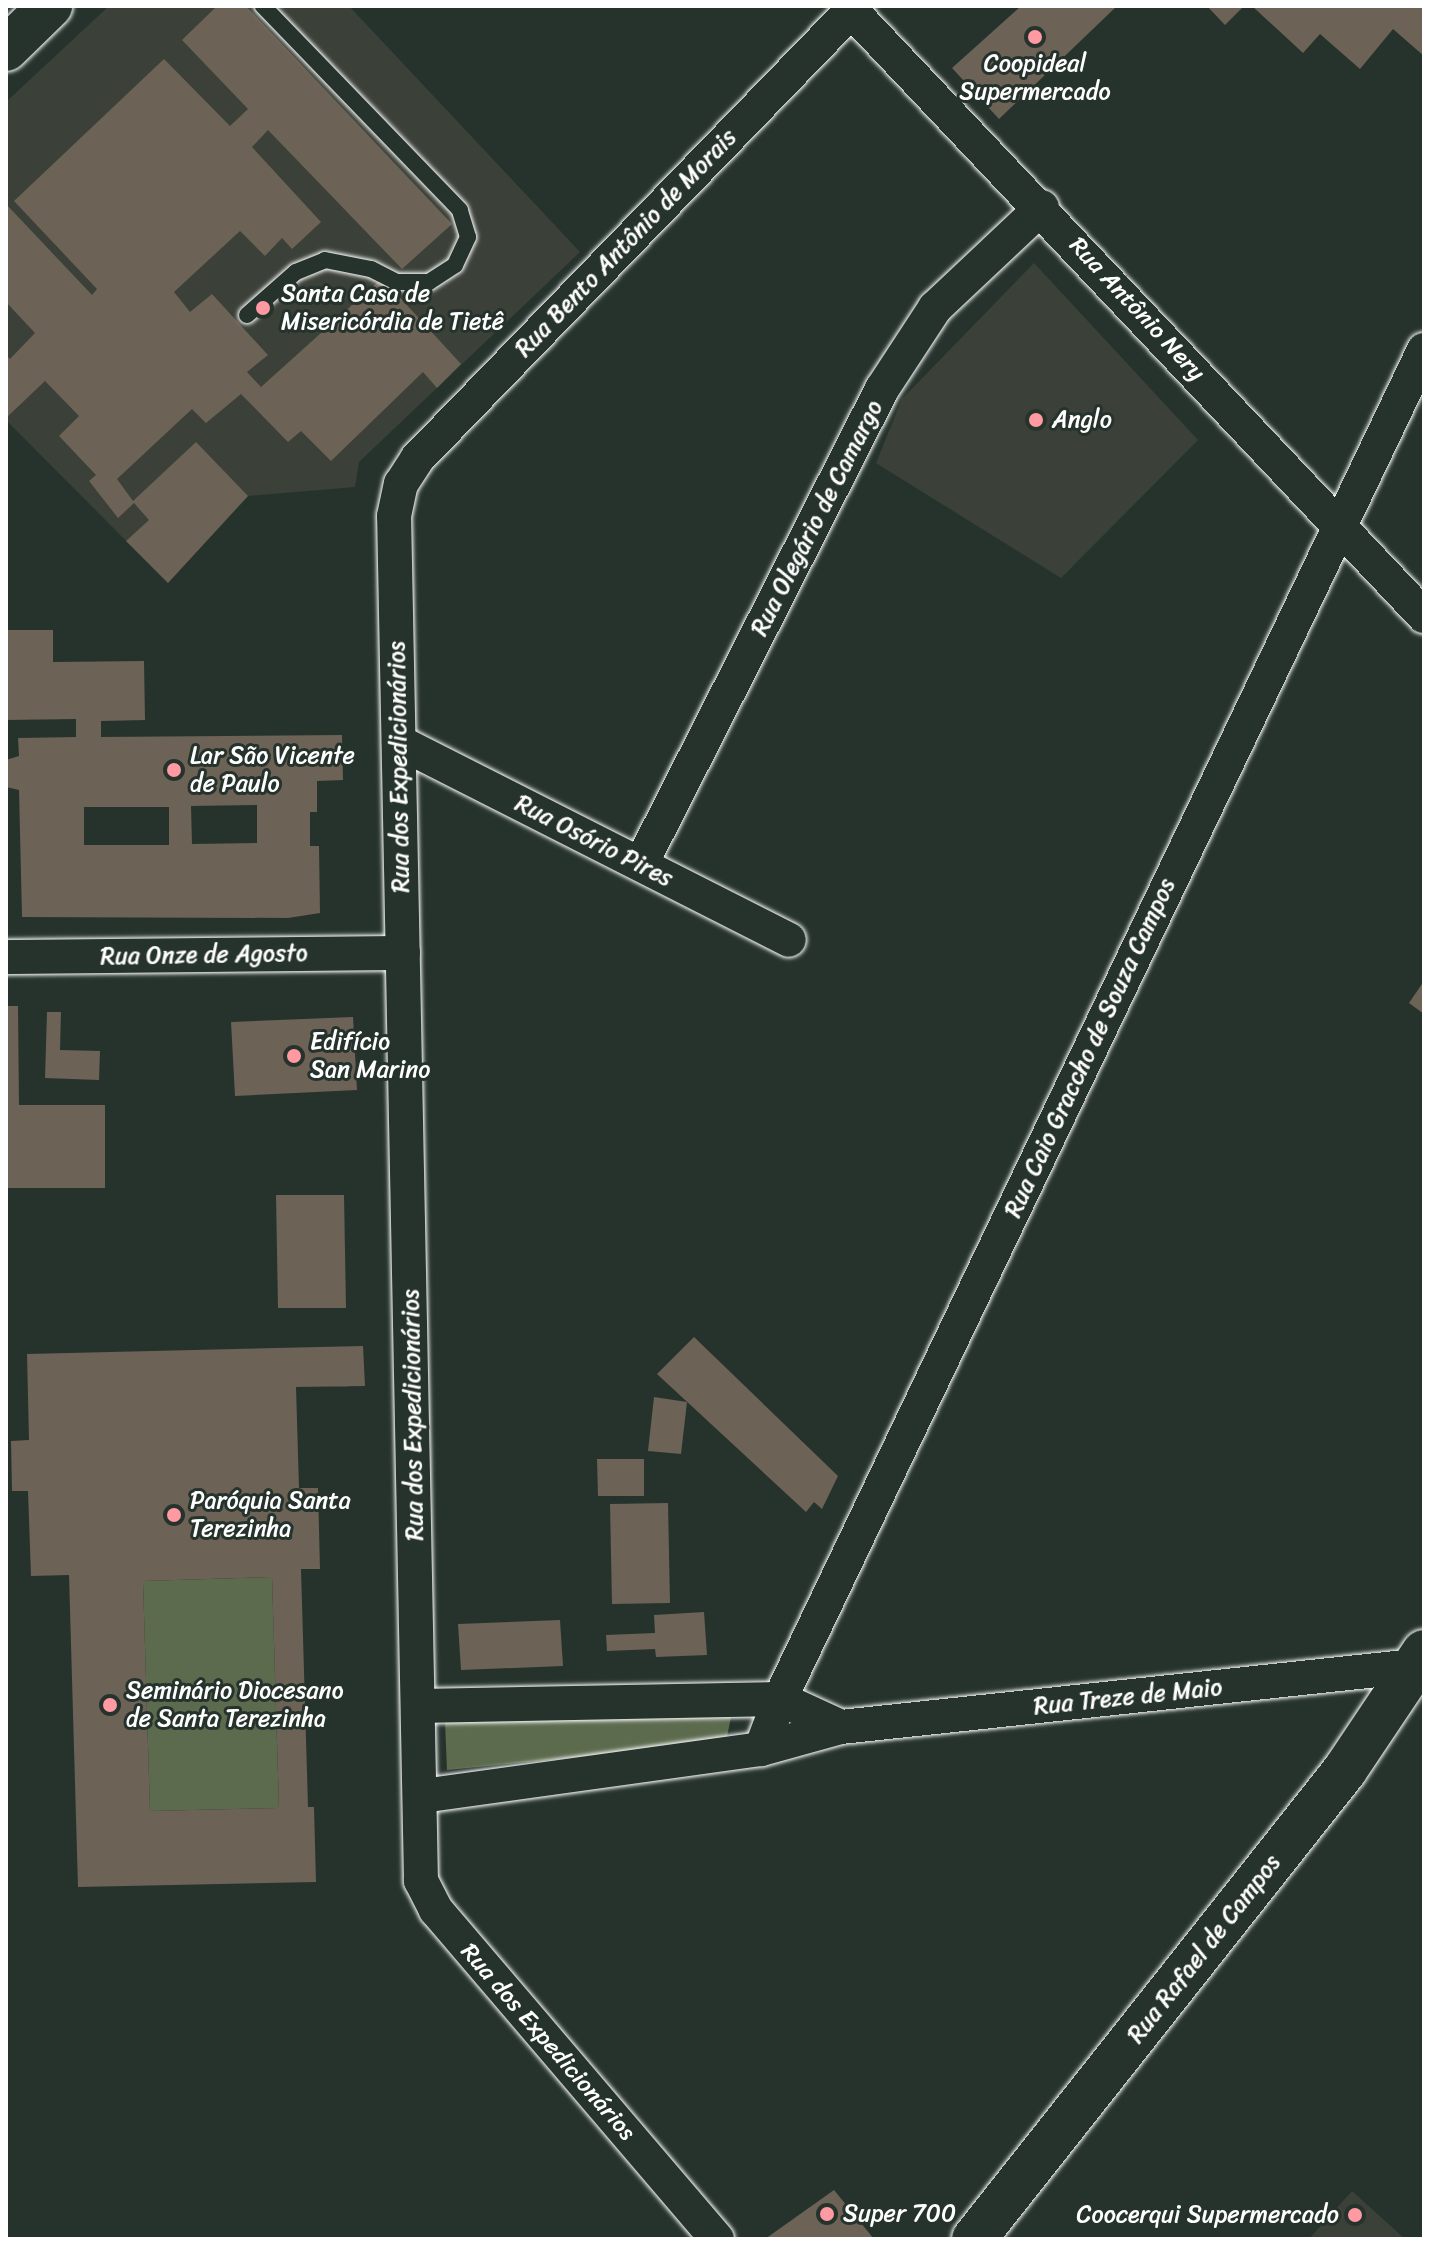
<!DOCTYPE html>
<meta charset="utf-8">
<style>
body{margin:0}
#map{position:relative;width:1430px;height:2245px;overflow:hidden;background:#26332d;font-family:Sriracha,sans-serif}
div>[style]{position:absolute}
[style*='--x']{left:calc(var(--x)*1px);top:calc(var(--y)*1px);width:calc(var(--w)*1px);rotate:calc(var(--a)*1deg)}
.built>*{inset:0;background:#3b4139}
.green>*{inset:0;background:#5c6b4e}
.building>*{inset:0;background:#6c6255}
.roads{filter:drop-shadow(0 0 2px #fff) drop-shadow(0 0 2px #fff)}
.lane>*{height:16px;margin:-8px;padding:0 8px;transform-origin:8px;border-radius:8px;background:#26332d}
.street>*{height:34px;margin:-17px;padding:0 17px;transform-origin:17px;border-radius:17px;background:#26332d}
.secondary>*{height:44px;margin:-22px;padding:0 22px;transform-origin:22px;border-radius:22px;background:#26332d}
.dots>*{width:22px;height:22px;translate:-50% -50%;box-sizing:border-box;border:4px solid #26332d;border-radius:50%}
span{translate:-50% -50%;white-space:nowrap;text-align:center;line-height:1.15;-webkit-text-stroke:6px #26332d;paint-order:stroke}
.poi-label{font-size:24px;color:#fff}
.left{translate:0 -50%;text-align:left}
.right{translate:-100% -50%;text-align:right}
.street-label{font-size:24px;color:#fff}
.frame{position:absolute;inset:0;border:8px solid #fff;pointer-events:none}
</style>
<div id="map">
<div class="built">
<i style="clip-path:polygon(109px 6px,349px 6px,580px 252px,359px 462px,355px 487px,248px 496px,168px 583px,6px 420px,6px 102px)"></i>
<i style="clip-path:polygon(1034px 263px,1198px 440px,1061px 578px,876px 463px,902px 399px)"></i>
<i style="clip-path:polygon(1352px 2191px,1405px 2239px,1309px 2239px)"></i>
</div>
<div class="green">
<i style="clip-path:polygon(272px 1577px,279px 1808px,150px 1811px,143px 1581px)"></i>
<i style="clip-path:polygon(732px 1712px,726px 1742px,447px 1770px,445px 1722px)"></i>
</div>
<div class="building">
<i style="clip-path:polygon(217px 6px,246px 6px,452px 224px,402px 269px,268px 130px,252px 147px,321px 222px,292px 249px,282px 238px,265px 256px,240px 231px,174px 292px,190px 312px,212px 294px,268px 355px,247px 372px,261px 387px,382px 278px,461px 364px,437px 388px,423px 372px,331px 461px,301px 431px,288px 442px,241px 394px,206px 423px,192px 409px,117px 479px,133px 501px,196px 442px,248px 496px,168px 583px,126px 541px,149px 520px,134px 503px,118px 518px,89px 481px,96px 475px,59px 436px,79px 416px,45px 381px,6px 418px,6px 355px,10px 359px,35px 333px,6px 302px,6px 204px,92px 295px,97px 289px,14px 201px,164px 59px,230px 126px,248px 109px,182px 40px)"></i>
<i style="clip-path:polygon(1021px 6px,1117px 6px,999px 119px,952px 68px)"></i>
<i style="clip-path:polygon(1207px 6px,1244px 6px,1225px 25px)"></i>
<i style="clip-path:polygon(1252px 6px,1424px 6px,1424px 56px,1393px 29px,1360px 69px,1320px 34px,1303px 53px)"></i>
<i style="clip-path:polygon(evenodd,6px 630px,53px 630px,53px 662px,144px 661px,145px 720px,101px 721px,101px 737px,342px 735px,343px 780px,317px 781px,317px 812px,310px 812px,310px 846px,319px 846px,320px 913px,288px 918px,22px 917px,19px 790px,6px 787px,6px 760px,19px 756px,18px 738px,76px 737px,76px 719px,6px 720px,6px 630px,257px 805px,257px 843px,192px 844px,191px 806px,257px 805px,6px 630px,84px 807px,169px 807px,169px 845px,84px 845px,84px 807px)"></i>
<i style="clip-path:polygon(1424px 981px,1424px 1014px,1409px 1003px)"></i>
<i style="clip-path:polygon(6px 1006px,18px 1006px,19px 1105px,105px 1105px,105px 1188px,6px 1188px)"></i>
<i style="clip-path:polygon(47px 1012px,61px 1012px,60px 1050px,100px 1051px,99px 1080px,45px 1078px)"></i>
<i style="clip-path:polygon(353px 1017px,357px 1090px,235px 1096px,231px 1022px)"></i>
<i style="clip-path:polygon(276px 1195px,344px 1195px,346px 1308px,278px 1308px)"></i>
<i style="clip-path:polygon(694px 1337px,838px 1476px,822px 1509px,814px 1502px,806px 1512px,657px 1374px)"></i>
<i style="clip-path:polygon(evenodd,363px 1346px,365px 1386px,296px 1387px,299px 1488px,318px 1488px,320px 1569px,301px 1569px,308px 1807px,314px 1807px,316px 1882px,78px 1887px,69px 1575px,31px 1576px,28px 1491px,12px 1491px,11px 1441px,29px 1440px,27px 1354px,363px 1346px,272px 1577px,279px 1808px,150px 1811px,143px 1581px,272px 1577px)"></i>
<i style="clip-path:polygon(654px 1397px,687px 1402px,681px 1454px,648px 1451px)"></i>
<i style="clip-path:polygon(597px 1459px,644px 1459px,644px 1496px,598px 1496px)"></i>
<i style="clip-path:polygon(668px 1503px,670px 1603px,612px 1604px,610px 1504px)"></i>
<i style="clip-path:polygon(704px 1612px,707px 1655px,656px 1657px,655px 1649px,607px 1651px,606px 1635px,655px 1633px,654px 1615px)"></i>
<i style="clip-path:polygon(560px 1620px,563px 1666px,461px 1670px,458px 1624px)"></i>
<i style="clip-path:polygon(834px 2190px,874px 2239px,765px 2239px)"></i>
</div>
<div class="roads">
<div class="lane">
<i style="--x:247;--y:315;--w:65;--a:-41.3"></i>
<i style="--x:296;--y:272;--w:31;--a:-22"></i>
<i style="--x:325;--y:260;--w:47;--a:11.1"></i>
<i style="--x:371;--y:269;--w:29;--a:27"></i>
<i style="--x:397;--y:282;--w:32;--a:0"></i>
<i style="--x:429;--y:282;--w:31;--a:-33"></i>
<i style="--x:455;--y:265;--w:31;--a:-65"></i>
<i style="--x:468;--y:237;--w:28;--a:-107"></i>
<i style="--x:460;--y:210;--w:284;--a:-134"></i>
</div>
<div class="street">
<i style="--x:847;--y:6;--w:840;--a:46.59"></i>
<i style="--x:399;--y:742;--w:437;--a:26.9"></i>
<i style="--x:641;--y:864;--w:533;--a:-63.1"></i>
<i style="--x:882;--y:389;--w:97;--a:-56.8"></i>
<i style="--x:935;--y:308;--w:147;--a:-43.3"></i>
<i style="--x:6;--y:957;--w:397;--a:-0.6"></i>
<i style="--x:419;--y:1706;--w:361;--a:-1.1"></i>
<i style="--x:780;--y:1699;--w:67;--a:24.7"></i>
<i style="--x:761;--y:1749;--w:53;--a:-69.2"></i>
<i style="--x:780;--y:1699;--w:1495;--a:-64.48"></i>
<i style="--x:422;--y:1796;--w:342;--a:-7.9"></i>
<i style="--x:761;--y:1749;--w:83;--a:-15.4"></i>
<i style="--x:841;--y:1727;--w:577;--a:-6.07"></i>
<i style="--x:717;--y:2239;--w:433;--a:-130.5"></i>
<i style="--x:436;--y:1910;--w:33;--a:-117"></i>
<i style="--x:421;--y:1881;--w:1365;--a:-91.13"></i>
<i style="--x:394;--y:516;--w:33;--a:-78"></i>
<i style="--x:401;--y:484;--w:30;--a:-57"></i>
<i style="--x:417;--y:459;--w:631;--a:-45.9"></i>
</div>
<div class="secondary">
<i style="--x:6;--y:49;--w:62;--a:-44.3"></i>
<i style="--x:974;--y:2239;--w:598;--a:-51.65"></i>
<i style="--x:1345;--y:1770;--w:142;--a:-56.2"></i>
</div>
</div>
<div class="dots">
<i style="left:1035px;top:37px;background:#ff9aa2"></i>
<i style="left:263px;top:308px;background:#ff9aa2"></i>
<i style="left:1036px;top:420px;background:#ff9aa2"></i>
<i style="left:174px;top:770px;background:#ff9aa2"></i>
<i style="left:294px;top:1056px;background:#ff9aa2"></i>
<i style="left:174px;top:1515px;background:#ff9aa2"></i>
<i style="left:110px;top:1705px;background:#ff9aa2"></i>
<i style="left:827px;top:2214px;background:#ff9aa2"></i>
<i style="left:1355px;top:2215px;background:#ff9aa2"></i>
</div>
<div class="poi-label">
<span style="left:1035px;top:78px">Coopideal<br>Supermercado</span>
<span class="left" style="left:281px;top:308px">Santa Casa de<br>Misericórdia de Tietê</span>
<span class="left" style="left:1052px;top:420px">Anglo</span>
<span class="left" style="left:190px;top:770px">Lar São Vicente<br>de Paulo</span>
<span class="left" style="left:310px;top:1056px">Edifício<br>San Marino</span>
<span class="left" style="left:190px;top:1515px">Paróquia Santa<br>Terezinha</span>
<span class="left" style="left:126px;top:1705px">Seminário Diocesano<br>de Santa Terezinha</span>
<span class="left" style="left:843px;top:2214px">Super 700</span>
<span class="right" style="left:1339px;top:2215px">Coocerqui Supermercado</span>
</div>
<div class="street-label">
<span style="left:626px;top:243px;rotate:-46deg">Rua Bento Antônio de Morais</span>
<span style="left:1137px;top:309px;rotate:47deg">Rua Antônio Nery</span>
<span style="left:817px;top:518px;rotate:-63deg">Rua Olegário de Camargo</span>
<span style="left:399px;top:767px;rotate:-91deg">Rua dos Expedicionários</span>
<span style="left:594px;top:841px;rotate:27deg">Rua Osório Pires</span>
<span style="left:204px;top:955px;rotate:-1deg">Rua Onze de Agosto</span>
<span style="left:1090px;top:1048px;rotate:-65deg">Rua Caio Graccho de Souza Campos</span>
<span style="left:413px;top:1415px;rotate:-91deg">Rua dos Expedicionários</span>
<span style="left:1128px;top:1697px;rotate:-6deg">Rua Treze de Maio</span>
<span style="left:1204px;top:1949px;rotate:-52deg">Rua Rafael de Campos</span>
<span style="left:548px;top:2042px;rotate:49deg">Rua dos Expedicionários</span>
</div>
<div class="frame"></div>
</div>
